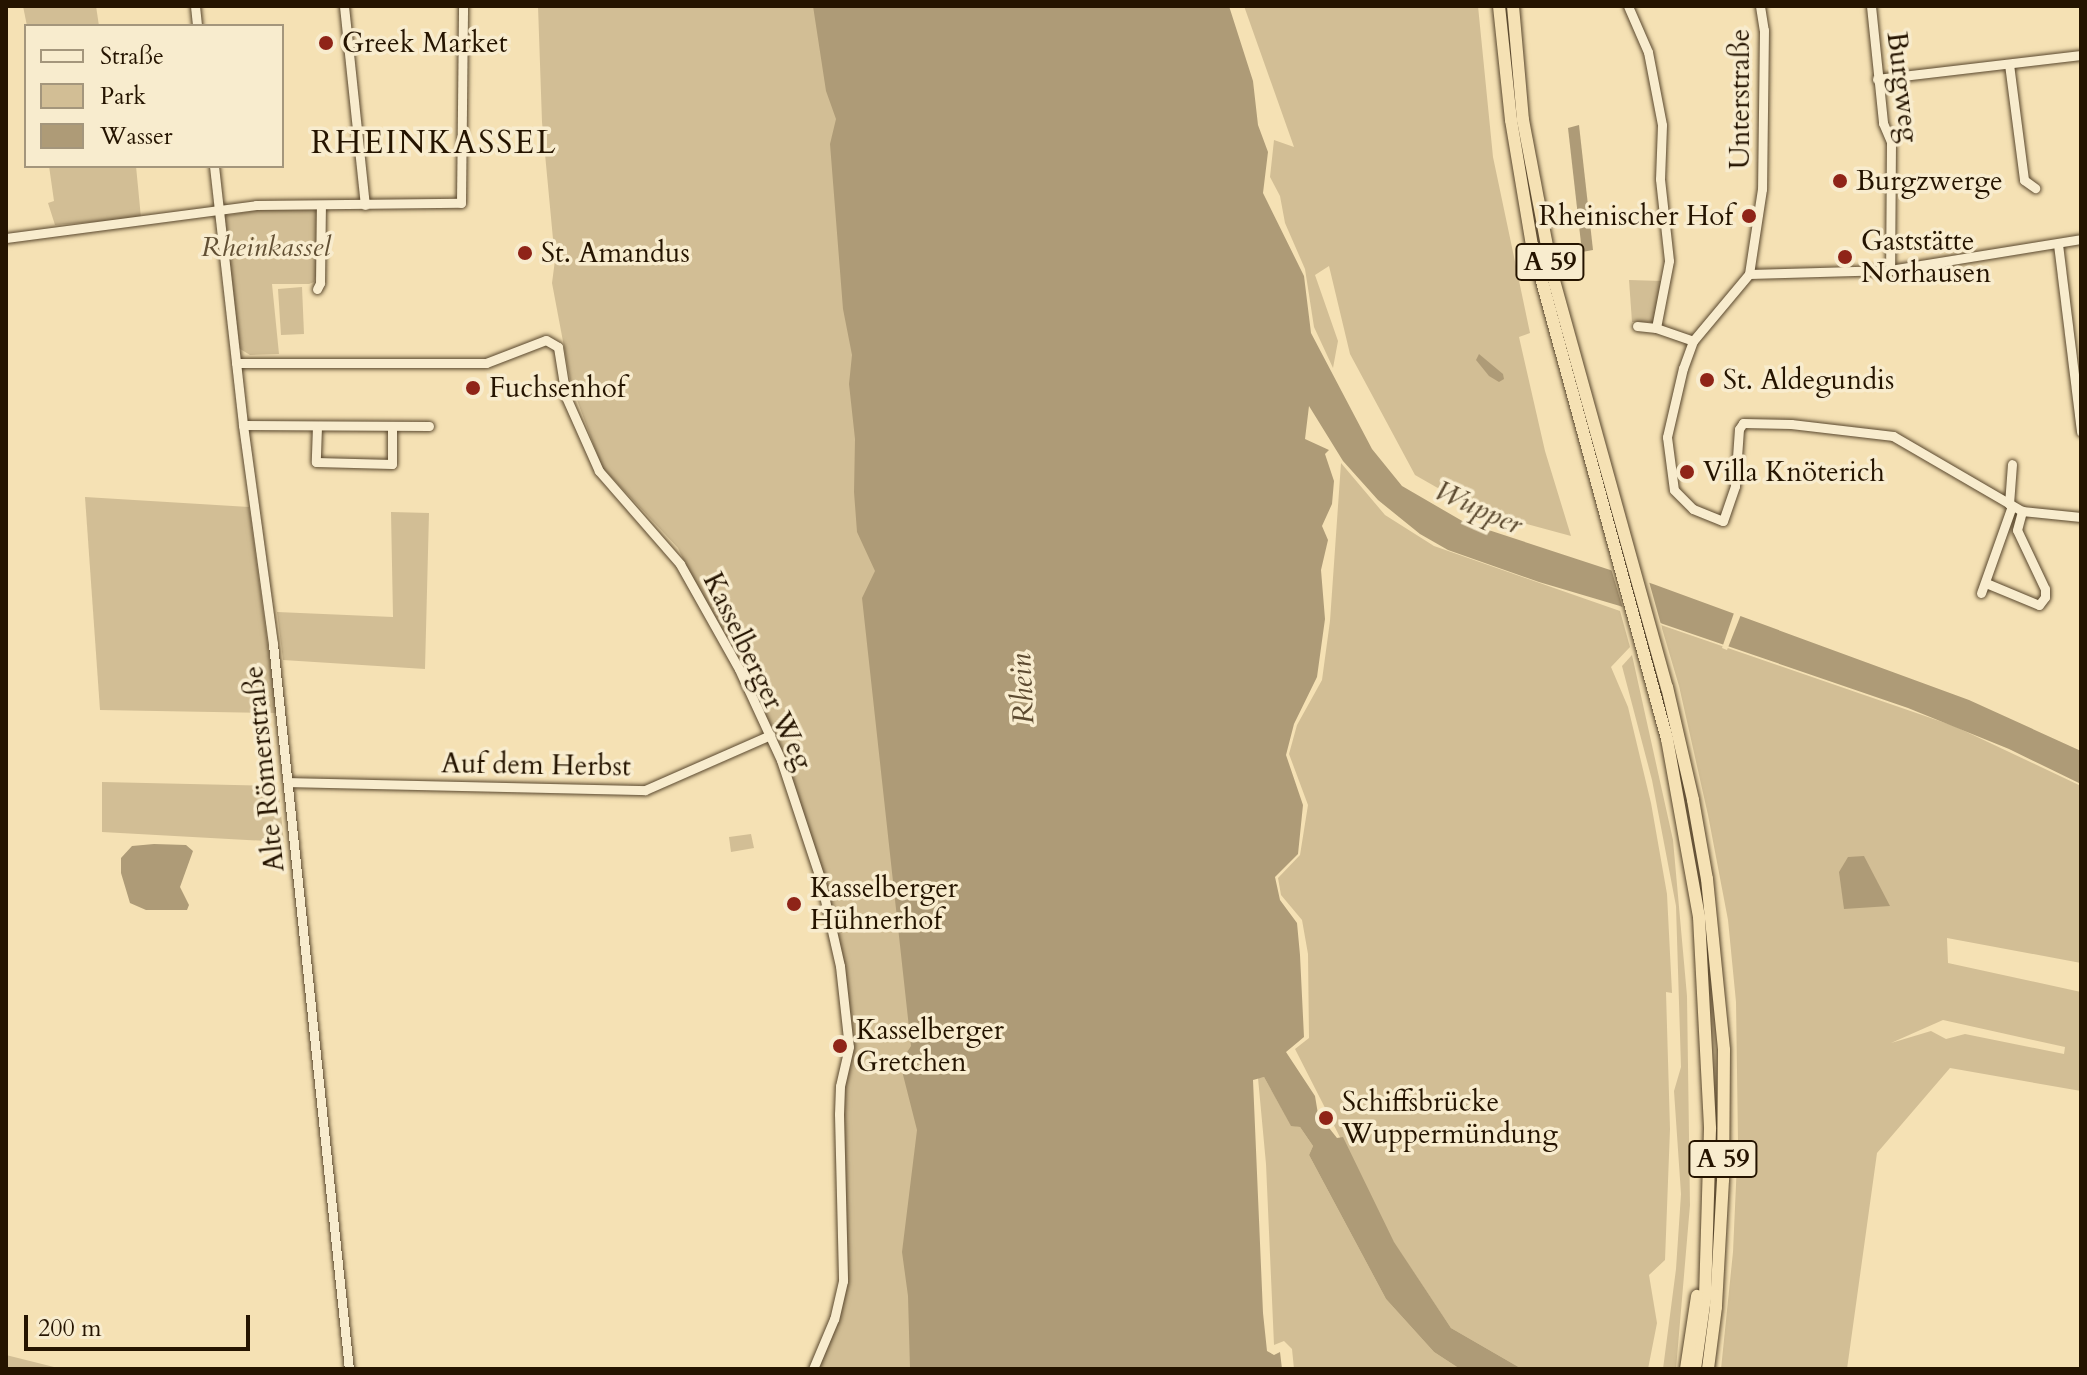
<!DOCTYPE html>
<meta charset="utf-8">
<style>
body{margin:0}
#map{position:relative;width:2087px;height:1375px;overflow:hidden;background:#f5e1b4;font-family:Cardo,serif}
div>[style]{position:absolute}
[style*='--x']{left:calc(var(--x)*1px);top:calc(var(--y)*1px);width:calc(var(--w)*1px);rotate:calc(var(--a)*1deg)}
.green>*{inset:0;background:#d2be95}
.water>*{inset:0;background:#ae9b77}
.pier>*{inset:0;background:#f5e1b4}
.roads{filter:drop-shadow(0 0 2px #59472d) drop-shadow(0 0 2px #59472d)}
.minor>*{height:9px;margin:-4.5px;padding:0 4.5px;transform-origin:4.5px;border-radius:4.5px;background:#f8ecce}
.highway>*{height:12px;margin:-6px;padding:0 6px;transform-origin:6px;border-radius:6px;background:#f5e1b4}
.dots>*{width:22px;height:22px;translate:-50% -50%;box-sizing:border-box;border:4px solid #f8ecce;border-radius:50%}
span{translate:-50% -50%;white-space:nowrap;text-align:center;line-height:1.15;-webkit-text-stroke:7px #f8ecce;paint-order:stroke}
.shield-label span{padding:2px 6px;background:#f8ecce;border:2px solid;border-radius:6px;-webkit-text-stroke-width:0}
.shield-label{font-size:26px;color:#251400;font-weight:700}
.poi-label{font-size:28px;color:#251400}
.left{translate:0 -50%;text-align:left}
.right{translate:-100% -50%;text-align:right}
.street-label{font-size:28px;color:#251400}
.park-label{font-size:28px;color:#625034;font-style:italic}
.water-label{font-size:30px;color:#5c4a30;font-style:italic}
.quarter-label{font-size:32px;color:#251400;letter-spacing:2px}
.frame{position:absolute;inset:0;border:8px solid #251400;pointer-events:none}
.legend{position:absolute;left:24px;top:24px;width:260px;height:144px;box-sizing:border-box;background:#f8ecce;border:2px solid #a4967c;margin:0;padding:10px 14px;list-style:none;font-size:24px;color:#251400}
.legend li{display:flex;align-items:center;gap:16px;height:40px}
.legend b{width:40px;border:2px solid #a4967c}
.scale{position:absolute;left:24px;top:1315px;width:226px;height:36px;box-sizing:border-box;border:4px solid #251400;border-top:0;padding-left:10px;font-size:24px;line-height:28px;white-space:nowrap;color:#251400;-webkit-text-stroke:6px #f8ecce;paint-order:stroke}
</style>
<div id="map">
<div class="green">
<i style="clip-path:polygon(23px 6px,96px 6px,99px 26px,27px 26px)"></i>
<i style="clip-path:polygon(538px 6px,1019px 6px,1095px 1369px,815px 1369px,845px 1289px,847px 1264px,842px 1129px,842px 1085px,852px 1052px,847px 1002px,804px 817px,678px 548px,602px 467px,571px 384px,552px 283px,555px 260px,542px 122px)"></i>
<i style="clip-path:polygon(1244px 6px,1478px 6px,1493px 157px,1530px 333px,1519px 337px,1545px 451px,1571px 536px,1478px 511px,1415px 475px,1350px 354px,1329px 266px,1315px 275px,1338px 341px,1333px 368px,1314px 327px,1305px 269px,1285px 223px,1280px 196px,1270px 177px,1274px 140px,1294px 147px)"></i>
<i style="clip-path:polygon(49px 166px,136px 166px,141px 218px,55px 225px,48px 203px,54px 201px)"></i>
<i style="clip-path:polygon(265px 209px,316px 210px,316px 276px,314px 282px,309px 284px,272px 284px,279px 354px,250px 355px,237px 347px,223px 216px)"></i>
<i style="clip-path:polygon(1629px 280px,1662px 281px,1653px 322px,1632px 322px)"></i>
<i style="clip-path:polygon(302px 287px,304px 334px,281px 335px,278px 289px)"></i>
<i style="clip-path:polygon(1341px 463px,1385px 515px,1434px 546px,1620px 611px,1630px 647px,1611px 667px,1628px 707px,1651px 803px,1667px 894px,1672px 993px,1666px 992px,1670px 1129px,1665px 1260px,1649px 1275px,1657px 1323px,1648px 1369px,1522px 1369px,1451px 1328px,1394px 1243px,1295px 1049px,1309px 1038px,1308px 954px,1302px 920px,1281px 895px,1278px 878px,1300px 855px,1308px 805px,1289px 754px,1297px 725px,1322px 680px,1330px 621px)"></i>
<i style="clip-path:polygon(85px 497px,249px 507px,277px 713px,100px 710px)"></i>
<i style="clip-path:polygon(391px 512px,429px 513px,425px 669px,283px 660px,277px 612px,393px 617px)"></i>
<i style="clip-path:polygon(evenodd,1661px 625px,1954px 726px,2081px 786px,2081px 963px,1947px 938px,1948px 963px,2081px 992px,2081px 1091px,1950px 1068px,1877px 1153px,1847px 1369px,1721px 1369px,1733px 1252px,1738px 1140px,1736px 1002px,1728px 920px,1708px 815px,1679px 686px,1661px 625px,1943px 1020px,2065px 1047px,2064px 1054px,1965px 1034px,1946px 1039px,1931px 1031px,1891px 1043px,1943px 1020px)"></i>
<i style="clip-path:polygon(1632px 655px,1673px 840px,1687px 996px,1690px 1205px,1676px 1369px,1663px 1369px,1676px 1269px,1681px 1194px,1674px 1091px,1681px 1067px,1676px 906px,1652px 780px,1622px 666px)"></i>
<i style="clip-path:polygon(102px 782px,278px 786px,284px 842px,102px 832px)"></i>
<i style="clip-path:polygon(751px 834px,754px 848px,731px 852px,729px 837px)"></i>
<i style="clip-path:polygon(1264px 1077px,1291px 1125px,1300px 1127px,1313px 1146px,1309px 1155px,1386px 1299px,1434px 1352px,1460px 1369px,1294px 1369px,1292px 1349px,1284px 1341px,1274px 1345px,1266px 1164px,1258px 1078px)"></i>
<i style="clip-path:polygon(6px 1355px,58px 1368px,60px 1369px,6px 1369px)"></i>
</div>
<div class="water">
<i style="clip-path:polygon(813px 6px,1229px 6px,1253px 81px,1258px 125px,1268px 152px,1263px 193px,1304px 276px,1311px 333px,1372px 449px,1402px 486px,1464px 522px,1653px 584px,1969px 700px,2081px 751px,2081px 784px,2009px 749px,1908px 708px,1663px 624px,1620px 606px,1539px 582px,1448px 550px,1420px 534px,1378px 500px,1343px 461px,1309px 406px,1305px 439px,1329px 450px,1325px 454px,1334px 481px,1332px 504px,1322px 526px,1328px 540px,1321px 570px,1325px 619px,1317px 677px,1294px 724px,1286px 755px,1303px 805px,1298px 854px,1275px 877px,1280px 900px,1297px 923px,1300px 955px,1304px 1037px,1286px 1052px,1315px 1096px,1318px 1114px,1337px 1138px,1343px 1137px,1394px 1242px,1451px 1328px,1522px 1369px,1460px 1369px,1434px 1352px,1386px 1299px,1309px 1155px,1313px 1146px,1300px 1127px,1291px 1126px,1264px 1077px,1253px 1080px,1263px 1313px,1267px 1351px,1274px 1355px,1280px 1352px,1282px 1369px,910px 1369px,908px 1296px,902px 1252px,917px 1130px,900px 1063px,911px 1046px,862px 598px,875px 571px,857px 532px,854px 492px,855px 439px,849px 384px,852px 355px,843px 309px,830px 144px,836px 119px,826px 91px)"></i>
<i style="clip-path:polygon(1579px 125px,1593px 250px,1582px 252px,1568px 128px)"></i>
<i style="clip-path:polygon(1479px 354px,1503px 374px,1504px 379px,1499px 382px,1489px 376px,1476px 360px)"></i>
<i style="clip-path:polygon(154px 844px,186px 845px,193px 851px,180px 887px,189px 905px,187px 910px,146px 910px,130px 903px,121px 873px,121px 858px,132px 846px)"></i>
<i style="clip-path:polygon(1864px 856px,1890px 906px,1844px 909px,1839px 872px,1848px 857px)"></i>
</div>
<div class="pier">
<i style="clip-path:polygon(1610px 565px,1648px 578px,1662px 628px,1624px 612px)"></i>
<i style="clip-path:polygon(1735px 610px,1742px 612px,1727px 650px,1722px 648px)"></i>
</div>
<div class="roads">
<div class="minor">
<i style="--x:195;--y:6;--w:20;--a:84"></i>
<i style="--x:344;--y:6;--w:200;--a:84"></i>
<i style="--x:1628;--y:6;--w:50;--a:66.5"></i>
<i style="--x:1648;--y:52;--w:74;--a:79.1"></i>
<i style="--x:1662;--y:125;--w:54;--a:92.1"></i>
<i style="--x:1660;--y:179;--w:82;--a:83.7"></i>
<i style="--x:1669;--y:261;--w:68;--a:101"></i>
<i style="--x:1760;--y:6;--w:24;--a:81"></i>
<i style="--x:1764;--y:30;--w:159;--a:90.7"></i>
<i style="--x:1762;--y:189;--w:86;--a:98.7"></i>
<i style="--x:1749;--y:274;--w:87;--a:129.9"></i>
<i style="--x:1693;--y:341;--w:29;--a:110"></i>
<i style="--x:1683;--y:368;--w:71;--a:103.1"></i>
<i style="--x:1667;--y:437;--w:53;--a:82.5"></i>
<i style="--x:1674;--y:490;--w:27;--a:45"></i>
<i style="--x:1693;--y:509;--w:32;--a:22"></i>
<i style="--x:1723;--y:521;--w:37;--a:-71"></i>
<i style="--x:1735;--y:486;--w:57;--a:-86"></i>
<i style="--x:1739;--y:429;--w:7;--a:-56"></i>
<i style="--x:1743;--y:423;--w:48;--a:1.2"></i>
<i style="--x:1791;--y:424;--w:103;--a:6.7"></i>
<i style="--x:1893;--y:436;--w:149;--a:30.2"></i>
<i style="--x:2022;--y:511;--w:59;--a:5.8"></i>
<i style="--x:1871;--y:6;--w:118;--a:84.1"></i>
<i style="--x:1883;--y:123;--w:21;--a:67"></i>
<i style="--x:1891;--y:142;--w:128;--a:90.4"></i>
<i style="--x:2009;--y:64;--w:117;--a:82.6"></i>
<i style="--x:2024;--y:180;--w:14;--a:36"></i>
<i style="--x:1877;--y:79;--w:205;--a:-6.7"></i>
<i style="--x:214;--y:166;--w:261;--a:83.6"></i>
<i style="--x:243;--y:425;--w:221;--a:82.2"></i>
<i style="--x:273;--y:644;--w:729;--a:84.02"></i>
<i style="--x:6;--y:238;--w:252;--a:-7.5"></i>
<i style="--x:256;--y:205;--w:205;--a:-0.6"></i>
<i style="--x:461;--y:203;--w:197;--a:-89.4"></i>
<i style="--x:2058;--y:244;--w:189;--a:83"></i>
<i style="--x:1749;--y:274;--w:141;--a:-1.6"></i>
<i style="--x:1890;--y:270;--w:193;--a:-9.2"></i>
<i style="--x:317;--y:289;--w:7;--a:-63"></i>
<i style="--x:320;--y:283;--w:78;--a:-89.3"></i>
<i style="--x:1637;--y:326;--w:19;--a:6"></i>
<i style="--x:1656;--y:328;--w:39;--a:19"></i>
<i style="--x:236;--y:363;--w:250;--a:0"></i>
<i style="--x:486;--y:363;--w:64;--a:-21"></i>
<i style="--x:546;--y:340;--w:14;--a:30"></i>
<i style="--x:558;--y:347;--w:51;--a:80.9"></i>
<i style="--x:566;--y:397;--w:81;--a:66"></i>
<i style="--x:599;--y:471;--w:123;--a:48.9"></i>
<i style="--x:680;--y:564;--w:120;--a:60.7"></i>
<i style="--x:739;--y:669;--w:100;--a:65.2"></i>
<i style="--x:781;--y:760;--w:124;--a:71.7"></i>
<i style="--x:820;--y:878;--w:90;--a:77.2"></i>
<i style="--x:840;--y:966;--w:81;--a:83.7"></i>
<i style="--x:849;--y:1047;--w:40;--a:103"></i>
<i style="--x:840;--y:1086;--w:28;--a:92"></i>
<i style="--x:839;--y:1114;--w:167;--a:88.6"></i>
<i style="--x:843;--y:1281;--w:39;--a:103"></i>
<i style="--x:834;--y:1319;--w:54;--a:112.8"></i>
<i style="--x:243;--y:425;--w:186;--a:0.3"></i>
<i style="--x:317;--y:426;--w:36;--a:92"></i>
<i style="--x:316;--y:462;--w:76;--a:1.5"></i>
<i style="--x:392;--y:464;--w:37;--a:-90"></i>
<i style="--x:2009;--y:504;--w:40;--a:-85.7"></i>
<i style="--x:1986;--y:583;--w:57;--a:22.5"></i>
<i style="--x:2039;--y:605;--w:10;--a:-53"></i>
<i style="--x:2045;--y:597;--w:8;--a:-90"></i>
<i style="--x:2045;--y:589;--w:65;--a:-115.4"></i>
<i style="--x:2017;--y:530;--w:20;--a:-75"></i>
<i style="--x:1981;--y:593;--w:92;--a:-70.4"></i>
<i style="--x:289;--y:782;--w:356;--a:1.3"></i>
<i style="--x:645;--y:790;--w:137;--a:-23.7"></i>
</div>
<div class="highway">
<i style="--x:1499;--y:6;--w:115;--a:84"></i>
<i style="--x:1511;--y:120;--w:127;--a:80.5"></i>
<i style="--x:1532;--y:245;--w:512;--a:74.72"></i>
<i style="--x:1667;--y:739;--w:181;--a:79.8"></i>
<i style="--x:1699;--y:917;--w:212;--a:87"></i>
<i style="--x:1710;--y:1129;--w:169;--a:91.7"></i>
<i style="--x:1705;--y:1298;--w:72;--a:98"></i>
<i style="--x:1513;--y:6;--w:114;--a:85"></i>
<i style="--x:1523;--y:120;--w:160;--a:79.2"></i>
<i style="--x:1553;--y:277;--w:426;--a:74.5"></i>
<i style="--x:1667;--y:687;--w:116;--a:77"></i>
<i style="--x:1693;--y:800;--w:80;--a:80"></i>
<i style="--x:1707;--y:879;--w:172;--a:84.3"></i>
<i style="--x:1724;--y:1050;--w:130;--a:90.4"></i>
<i style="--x:1723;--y:1180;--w:127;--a:93.2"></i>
<i style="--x:1716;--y:1307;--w:63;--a:97.4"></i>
<i style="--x:1686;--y:1369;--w:74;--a:-81.4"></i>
</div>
</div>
<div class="dots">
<i style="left:326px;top:43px;background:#8f2418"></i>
<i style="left:1840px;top:181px;background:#8f2418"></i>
<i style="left:1749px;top:216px;background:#8f2418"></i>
<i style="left:525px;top:253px;background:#8f2418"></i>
<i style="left:1845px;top:257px;background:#8f2418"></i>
<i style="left:1707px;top:380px;background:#8f2418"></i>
<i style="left:473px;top:388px;background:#8f2418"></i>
<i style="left:1687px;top:472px;background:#8f2418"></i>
<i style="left:794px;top:904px;background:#8f2418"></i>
<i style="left:840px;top:1046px;background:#8f2418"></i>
<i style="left:1326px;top:1118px;background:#8f2418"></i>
</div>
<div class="shield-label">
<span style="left:1550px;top:262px">A 59</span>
<span style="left:1723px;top:1159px">A 59</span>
</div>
<div class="poi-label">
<span class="left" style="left:342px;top:43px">Greek Market</span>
<span class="left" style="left:1856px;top:181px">Burgzwerge</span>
<span class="right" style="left:1733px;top:216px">Rheinischer Hof</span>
<span class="left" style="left:1861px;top:257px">Gaststätte<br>Norhausen</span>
<span class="left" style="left:541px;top:253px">St. Amandus</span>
<span class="left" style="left:1723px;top:380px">St. Aldegundis</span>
<span class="left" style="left:489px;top:388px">Fuchsenhof</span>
<span class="left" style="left:1703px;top:472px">Villa Knöterich</span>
<span class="left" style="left:810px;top:904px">Kasselberger<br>Hühnerhof</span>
<span class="left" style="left:856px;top:1046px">Kasselberger<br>Gretchen</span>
<span class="left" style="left:1342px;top:1118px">Schiffsbrücke<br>Wuppermündung</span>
</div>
<div class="street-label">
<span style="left:1903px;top:87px;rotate:83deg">Burgweg</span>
<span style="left:1740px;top:99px;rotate:-90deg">Unterstraße</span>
<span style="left:758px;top:671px;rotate:64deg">Kasselberger Weg</span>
<span style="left:536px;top:765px;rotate:1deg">Auf dem Herbst</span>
<span style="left:264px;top:769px;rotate:-96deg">Alte Römerstraße</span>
</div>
<div class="park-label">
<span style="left:266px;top:247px">Rheinkassel</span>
</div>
<div class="water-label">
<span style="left:1478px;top:508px;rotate:24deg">Wupper</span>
<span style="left:1023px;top:689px;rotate:-93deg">Rhein</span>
</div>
<div class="quarter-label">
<span style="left:434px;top:143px">RHEINKASSEL</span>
</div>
<div class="frame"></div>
<ul class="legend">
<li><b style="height:10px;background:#f8ecce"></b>Straße</li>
<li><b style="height:22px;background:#d2be95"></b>Park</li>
<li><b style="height:22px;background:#ae9b77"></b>Wasser</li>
</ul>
<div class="scale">200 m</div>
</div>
